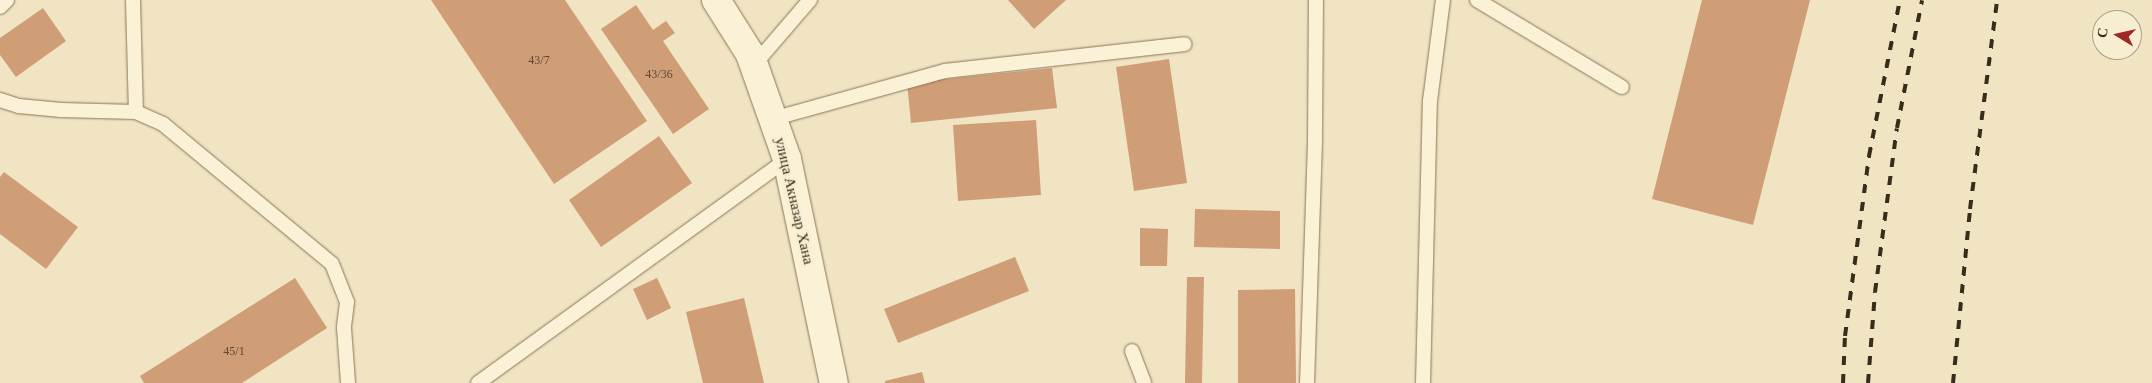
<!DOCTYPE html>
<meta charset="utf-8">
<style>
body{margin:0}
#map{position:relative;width:2152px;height:383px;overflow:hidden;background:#f0e4c2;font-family:"Times New Roman",serif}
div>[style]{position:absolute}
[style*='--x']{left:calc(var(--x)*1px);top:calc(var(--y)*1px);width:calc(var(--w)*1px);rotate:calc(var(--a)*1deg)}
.building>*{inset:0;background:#d09e76}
.roads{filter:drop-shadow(0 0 1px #8b7558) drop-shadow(0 0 1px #8b7558)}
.lane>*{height:14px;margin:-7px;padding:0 7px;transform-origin:7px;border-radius:7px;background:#faf1d6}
.secondary>*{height:28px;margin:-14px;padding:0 14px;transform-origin:14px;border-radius:14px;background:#faf1d6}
.rail>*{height:4px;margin-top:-2px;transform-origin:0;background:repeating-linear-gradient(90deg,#3a2c1d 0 9px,transparent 0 18px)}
span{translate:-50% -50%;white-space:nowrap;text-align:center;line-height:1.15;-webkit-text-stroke:4.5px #f7eed2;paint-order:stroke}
.number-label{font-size:12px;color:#604833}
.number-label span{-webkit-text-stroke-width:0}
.street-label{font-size:15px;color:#3a2c1d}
.north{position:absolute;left:2092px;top:10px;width:50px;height:50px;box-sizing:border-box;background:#f7eed2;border:1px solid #aba08a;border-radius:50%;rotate:279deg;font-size:14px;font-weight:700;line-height:20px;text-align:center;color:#3a2c1d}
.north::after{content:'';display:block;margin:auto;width:18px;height:22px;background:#9d2825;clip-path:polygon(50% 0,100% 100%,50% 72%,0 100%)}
</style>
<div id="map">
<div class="building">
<i style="clip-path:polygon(431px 0,565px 0,647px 121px,554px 184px)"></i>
<i style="clip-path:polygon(1008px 0,1066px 0,1034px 29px)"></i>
<i style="clip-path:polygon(1702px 0,1810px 0,1753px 225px,1652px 199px)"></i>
<i style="clip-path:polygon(636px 5px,653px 30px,666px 21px,675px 33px,663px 41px,709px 109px,673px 134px,601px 29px)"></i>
<i style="clip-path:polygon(43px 8px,66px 41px,16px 77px,0 55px,0 38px)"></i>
<i style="clip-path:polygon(1169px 59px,1187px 183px,1134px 191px,1116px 67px)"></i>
<i style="clip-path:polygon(1052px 68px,1057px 108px,911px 123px,907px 83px)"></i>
<i style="clip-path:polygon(1036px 120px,1041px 195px,958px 201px,953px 125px)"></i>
<i style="clip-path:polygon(659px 136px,692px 183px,601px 247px,569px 200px)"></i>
<i style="clip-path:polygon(4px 172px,78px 227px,46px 269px,0 234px,0 177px)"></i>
<i style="clip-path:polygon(1195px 209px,1280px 211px,1280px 249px,1194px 247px)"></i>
<i style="clip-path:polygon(1140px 228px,1168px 229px,1167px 266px,1140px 266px)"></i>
<i style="clip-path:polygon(1015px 257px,1029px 291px,898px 343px,884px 309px)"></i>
<i style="clip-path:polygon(1187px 277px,1204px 277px,1202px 383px,1185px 383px)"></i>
<i style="clip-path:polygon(295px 278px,327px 328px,242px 383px,144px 383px,140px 376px)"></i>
<i style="clip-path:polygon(657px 278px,671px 308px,647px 320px,633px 289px)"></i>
<i style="clip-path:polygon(1295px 289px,1296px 383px,1238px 383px,1238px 290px)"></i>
<i style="clip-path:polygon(744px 298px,764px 383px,703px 383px,686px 312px)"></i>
<i style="clip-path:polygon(922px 372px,925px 383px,885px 383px,885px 381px)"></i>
</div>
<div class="roads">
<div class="lane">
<i style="--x:133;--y:0;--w:112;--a:88.5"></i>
<i style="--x:1477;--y:0;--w:169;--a:31"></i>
<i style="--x:0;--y:7;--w:10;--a:-45"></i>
<i style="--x:754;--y:65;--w:86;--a:-49.3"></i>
<i style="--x:0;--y:100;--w:20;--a:18"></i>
<i style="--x:19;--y:106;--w:42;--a:5.4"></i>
<i style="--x:61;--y:110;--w:75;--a:1.5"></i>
<i style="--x:136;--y:112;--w:30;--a:24"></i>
<i style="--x:163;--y:124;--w:219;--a:39.6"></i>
<i style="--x:332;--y:264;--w:41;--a:68.5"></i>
<i style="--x:347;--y:302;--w:26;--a:97"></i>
<i style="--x:344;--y:328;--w:55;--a:85.8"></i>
<i style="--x:772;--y:119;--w:180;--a:-15.5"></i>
<i style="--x:945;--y:71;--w:241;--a:-6.4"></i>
<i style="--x:1132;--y:351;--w:34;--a:69"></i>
<i style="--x:478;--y:383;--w:382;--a:-35.9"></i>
<i style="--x:1307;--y:383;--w:244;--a:-88.1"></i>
<i style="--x:1315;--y:139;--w:139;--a:-89.6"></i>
<i style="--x:1423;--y:383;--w:282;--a:-88.6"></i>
<i style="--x:1430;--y:101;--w:102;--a:-82.7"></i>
</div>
<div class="secondary">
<i style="--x:716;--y:0;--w:64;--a:57.8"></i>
<i style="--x:750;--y:54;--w:111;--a:70.6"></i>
<i style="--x:787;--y:159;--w:229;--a:78.2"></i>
</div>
</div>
<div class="rail">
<i style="--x:1843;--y:383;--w:47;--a:-87.6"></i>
<i style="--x:1845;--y:336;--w:182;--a:-82.4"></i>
<i style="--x:1869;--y:156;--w:159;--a:-78.8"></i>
<i style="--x:1868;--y:383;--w:91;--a:-85.6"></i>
<i style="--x:1875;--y:292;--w:165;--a:-82.4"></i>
<i style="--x:1897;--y:128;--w:130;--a:-78.9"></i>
<i style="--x:1953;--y:383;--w:175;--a:-84.4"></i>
<i style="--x:1970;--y:209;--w:211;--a:-82.6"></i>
</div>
<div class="number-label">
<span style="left:539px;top:61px">43/7</span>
<span style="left:659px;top:75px">43/36</span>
<span style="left:234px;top:352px">45/1</span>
</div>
<div class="street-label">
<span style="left:794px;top:201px;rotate:77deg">улица Акназар Хана</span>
</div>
<div class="north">С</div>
</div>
